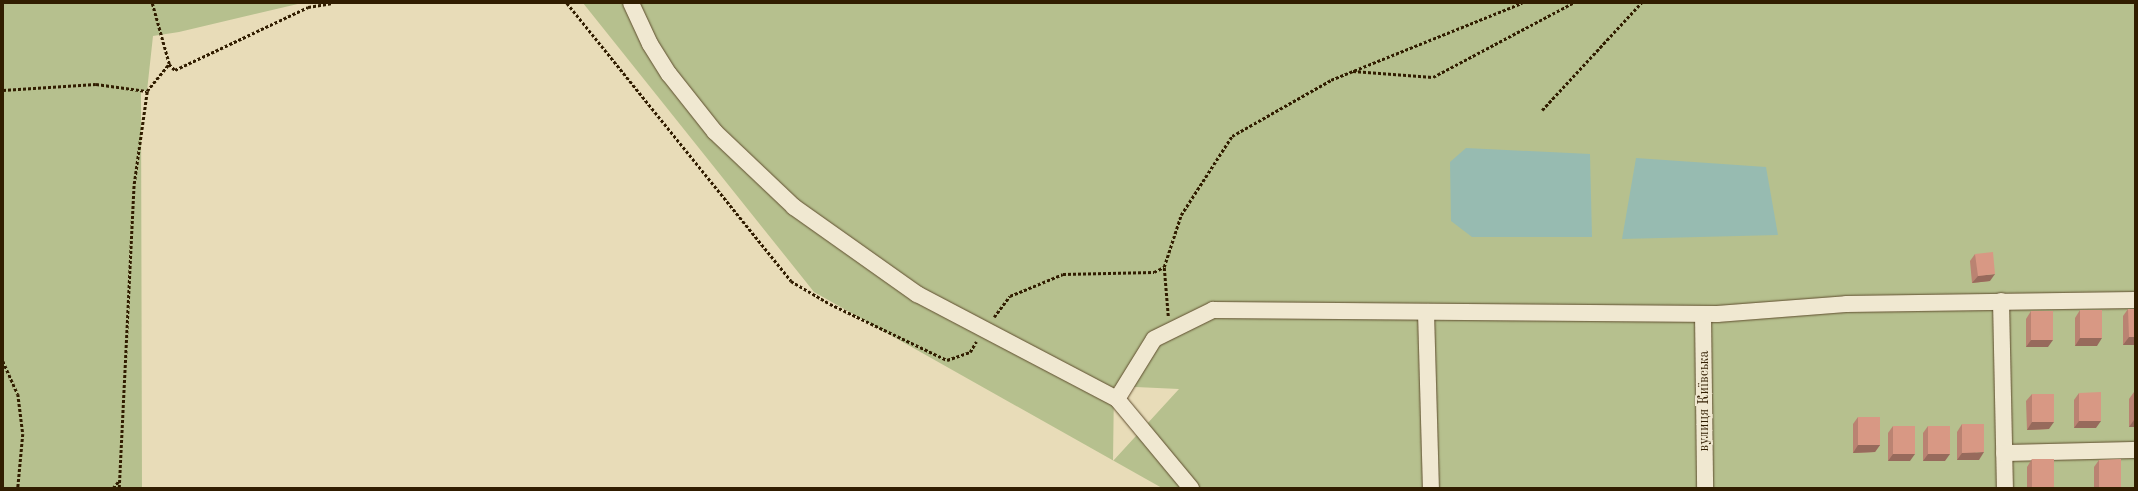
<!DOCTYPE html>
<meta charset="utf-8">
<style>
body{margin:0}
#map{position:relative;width:2138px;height:491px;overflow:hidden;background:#e8dcb8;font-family:"Old Standard TT",serif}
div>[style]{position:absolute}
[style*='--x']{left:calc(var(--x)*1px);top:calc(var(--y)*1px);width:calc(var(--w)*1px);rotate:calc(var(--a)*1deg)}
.green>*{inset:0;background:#b6c08e}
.water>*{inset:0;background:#97bbb1}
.path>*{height:2.5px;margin-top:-1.25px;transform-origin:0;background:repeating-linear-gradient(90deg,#311d00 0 3px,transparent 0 5px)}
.roads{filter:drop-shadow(0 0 1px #5f4d2e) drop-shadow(0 0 1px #5f4d2e)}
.minor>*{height:16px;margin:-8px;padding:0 8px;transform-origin:8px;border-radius:8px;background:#f0e8d1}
.wall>*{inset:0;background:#ba8372}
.shaded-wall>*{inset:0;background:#976a5c}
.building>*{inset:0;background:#d89884}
span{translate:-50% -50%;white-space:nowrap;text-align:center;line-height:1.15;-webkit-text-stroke:4px #f0e8d1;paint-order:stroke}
.street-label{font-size:14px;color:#311d00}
.frame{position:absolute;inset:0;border:4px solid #311d00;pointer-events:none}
</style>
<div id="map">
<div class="green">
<i style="clip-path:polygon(3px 3px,302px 3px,179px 32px,153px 36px,147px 91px,141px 90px,142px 488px,3px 488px)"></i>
<i style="clip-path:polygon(evenodd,583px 3px,2135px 3px,2135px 488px,1162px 488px,814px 292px,583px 3px,1114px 386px,1179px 389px,1113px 461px,1114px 386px)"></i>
</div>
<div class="water">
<i style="clip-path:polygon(1466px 148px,1590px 154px,1592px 237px,1472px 237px,1451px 221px,1450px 162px)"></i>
<i style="clip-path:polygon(1636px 158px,1766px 167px,1778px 235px,1622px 239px)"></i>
</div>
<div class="path">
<i style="--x:567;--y:3;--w:357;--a:51.1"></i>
<i style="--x:791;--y:281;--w:45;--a:30.5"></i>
<i style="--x:830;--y:304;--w:130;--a:25.6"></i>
<i style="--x:947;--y:360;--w:24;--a:-19"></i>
<i style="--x:970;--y:352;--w:12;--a:-59"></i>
<i style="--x:169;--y:64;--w:8;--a:45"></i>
<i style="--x:175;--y:70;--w:147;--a:-25.3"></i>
<i style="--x:308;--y:7;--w:25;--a:-9"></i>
<i style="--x:1353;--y:71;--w:80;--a:4.3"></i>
<i style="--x:1433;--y:77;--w:158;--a:-27.9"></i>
<i style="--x:3;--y:90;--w:93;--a:-3.7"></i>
<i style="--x:96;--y:84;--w:51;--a:7.8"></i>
<i style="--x:1542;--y:110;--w:146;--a:-47.2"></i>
<i style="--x:1168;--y:316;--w:49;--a:-94.7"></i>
<i style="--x:1164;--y:267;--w:55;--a:-71.9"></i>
<i style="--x:1181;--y:215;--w:94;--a:-57.2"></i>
<i style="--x:1232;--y:136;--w:114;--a:-29.5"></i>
<i style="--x:1331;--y:80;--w:206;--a:-22"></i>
<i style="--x:994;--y:317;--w:26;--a:-53"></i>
<i style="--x:1010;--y:296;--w:57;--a:-22.5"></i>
<i style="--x:1063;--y:274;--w:91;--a:-1.3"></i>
<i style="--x:1154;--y:272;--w:11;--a:-27"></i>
<i style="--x:3;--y:361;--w:36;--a:66"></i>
<i style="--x:18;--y:394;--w:40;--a:82.9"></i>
<i style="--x:23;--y:434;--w:54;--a:95.3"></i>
<i style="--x:113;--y:488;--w:8;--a:-50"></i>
<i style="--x:119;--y:488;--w:304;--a:-87.2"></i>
<i style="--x:134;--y:184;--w:94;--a:-82"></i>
<i style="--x:147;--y:91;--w:35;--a:-51"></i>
<i style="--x:169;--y:64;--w:63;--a:-105.6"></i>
</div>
<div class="roads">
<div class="minor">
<i style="--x:631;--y:3;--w:45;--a:65.1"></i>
<i style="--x:650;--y:44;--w:36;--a:58"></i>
<i style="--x:669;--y:74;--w:74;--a:51.6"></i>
<i style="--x:715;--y:132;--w:109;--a:43.5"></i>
<i style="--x:794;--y:207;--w:151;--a:35.3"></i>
<i style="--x:917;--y:294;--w:226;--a:27.7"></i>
<i style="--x:1117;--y:399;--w:116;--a:50.3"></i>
<i style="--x:2001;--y:301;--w:187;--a:88.8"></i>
<i style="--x:1426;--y:312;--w:176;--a:88.4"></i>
<i style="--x:1703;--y:314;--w:174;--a:89.3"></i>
<i style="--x:1117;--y:399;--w:70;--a:-58.3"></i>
<i style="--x:1154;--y:339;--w:66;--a:-26.2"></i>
<i style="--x:1213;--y:310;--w:504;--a:0.45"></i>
<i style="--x:1717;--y:314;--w:129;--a:-4.4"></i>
<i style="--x:1846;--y:304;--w:289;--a:-0.8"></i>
<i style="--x:2004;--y:453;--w:131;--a:-1.3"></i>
</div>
</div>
<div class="wall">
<i style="clip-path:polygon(1975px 254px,1990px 281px,1972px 283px,1970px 261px)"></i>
<i style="clip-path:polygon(2128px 309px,2135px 309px,2135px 345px,2123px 345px,2123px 316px)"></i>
<i style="clip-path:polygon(2080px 310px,2097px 346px,2075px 346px,2075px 318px)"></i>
<i style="clip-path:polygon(2031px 311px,2048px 347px,2026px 347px,2026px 319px)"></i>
<i style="clip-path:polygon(2134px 392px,2135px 392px,2135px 427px,2129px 427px,2129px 399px)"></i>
<i style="clip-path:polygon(2079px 393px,2096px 428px,2074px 428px,2074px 400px)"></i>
<i style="clip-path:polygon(2032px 394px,2049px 429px,2027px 430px,2026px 401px)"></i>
<i style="clip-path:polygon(1858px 417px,1880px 445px,1875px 452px,1853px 453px,1853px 424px)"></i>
<i style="clip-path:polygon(1962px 424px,1979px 460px,1957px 460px,1957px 432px)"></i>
<i style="clip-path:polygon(1893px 426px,1910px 461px,1888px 461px,1888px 433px)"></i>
<i style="clip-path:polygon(1928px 426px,1945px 461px,1923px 461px,1923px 433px)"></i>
<i style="clip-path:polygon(2032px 459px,2053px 488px,2027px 488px,2027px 467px)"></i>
<i style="clip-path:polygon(2099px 460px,2121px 488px,2094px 488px,2094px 467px)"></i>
</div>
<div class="shaded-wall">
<i style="clip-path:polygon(1995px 274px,1990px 281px,1972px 283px,1978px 276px)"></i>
<i style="clip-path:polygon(2129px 337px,2135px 337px,2135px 345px,2123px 345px)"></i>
<i style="clip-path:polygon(2080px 338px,2102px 338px,2097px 346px,2075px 346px)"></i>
<i style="clip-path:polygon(2031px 340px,2053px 340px,2048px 347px,2026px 347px)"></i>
<i style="clip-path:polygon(2134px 420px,2135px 420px,2135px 427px,2129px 427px)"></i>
<i style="clip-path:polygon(2079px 421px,2101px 421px,2096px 428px,2074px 428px)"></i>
<i style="clip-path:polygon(2032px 422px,2054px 422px,2049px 429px,2027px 430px)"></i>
<i style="clip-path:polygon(1858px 445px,1880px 445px,1875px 452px,1853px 453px)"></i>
<i style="clip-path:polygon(1984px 452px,1979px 460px,1957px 460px,1962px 453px)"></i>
<i style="clip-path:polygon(1893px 454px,1915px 454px,1910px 461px,1888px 461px)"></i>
<i style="clip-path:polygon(1928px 454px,1950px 454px,1945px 461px,1923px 461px)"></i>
<i style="clip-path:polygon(2032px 487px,2054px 487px,2053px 488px,2032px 488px)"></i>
</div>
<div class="building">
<i style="clip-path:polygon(1993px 252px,1995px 274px,1978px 276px,1975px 254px)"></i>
<i style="clip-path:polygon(2128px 309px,2135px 309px,2135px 337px,2129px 337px)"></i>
<i style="clip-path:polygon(2080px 310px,2102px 310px,2102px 338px,2080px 338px)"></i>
<i style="clip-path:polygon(2031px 311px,2053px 311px,2053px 340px,2031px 340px)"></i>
<i style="clip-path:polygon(2101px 392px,2101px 421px,2079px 421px,2079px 393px)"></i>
<i style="clip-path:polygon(2134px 392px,2135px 392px,2135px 420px,2134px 420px)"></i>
<i style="clip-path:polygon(2032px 394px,2054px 394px,2054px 422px,2032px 422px)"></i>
<i style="clip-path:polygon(1858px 417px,1880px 417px,1880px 445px,1858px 445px)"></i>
<i style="clip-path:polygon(1962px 424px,1984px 424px,1984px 452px,1962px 453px)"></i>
<i style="clip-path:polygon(1893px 426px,1915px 426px,1915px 454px,1893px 454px)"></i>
<i style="clip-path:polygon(1928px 426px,1950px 426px,1950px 454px,1928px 454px)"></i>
<i style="clip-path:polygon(2032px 459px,2054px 459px,2054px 487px,2032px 487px)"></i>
<i style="clip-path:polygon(2121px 459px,2121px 488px,2099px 488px,2099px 460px)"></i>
</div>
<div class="street-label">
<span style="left:1704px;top:401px;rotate:-90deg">вулиця Київська</span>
</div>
<div class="frame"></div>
</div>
